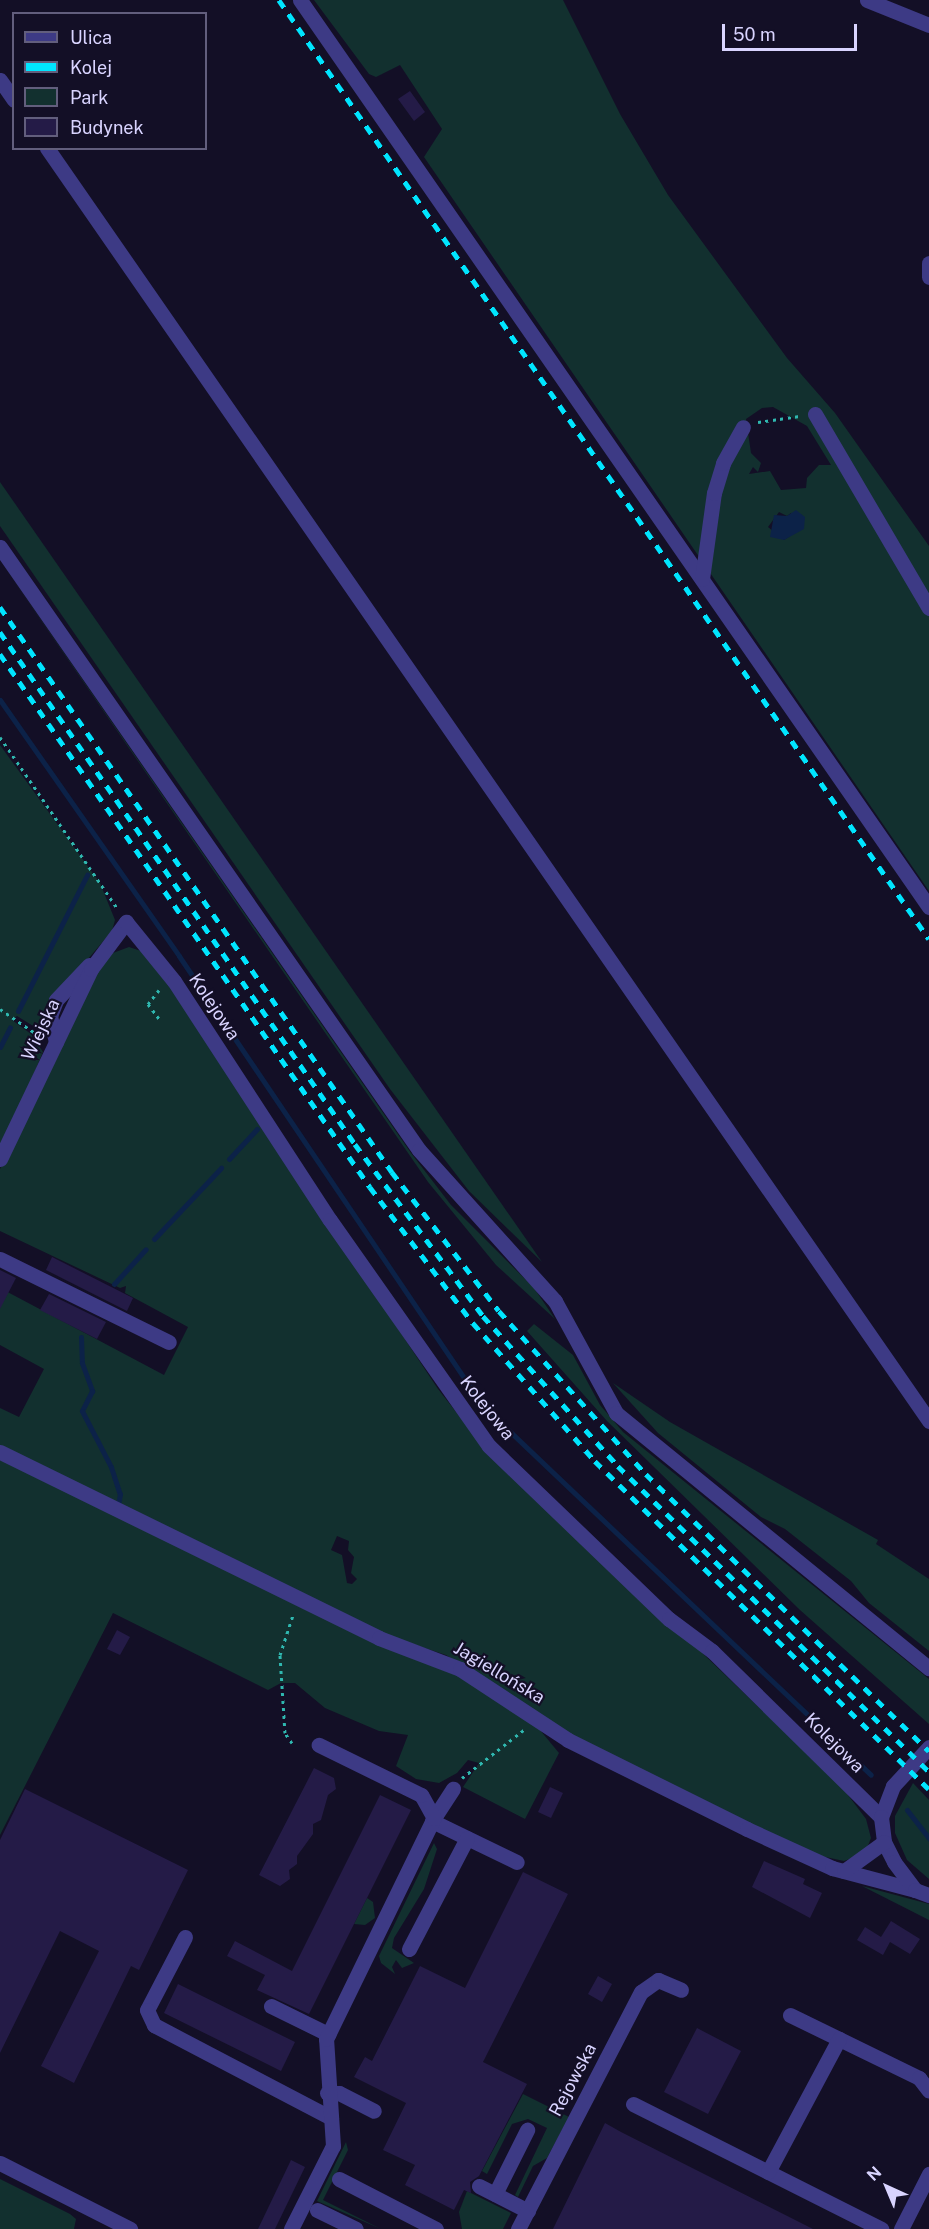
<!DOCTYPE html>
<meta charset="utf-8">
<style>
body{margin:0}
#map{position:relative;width:929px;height:2229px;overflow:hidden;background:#130f26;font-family:"Public Sans",sans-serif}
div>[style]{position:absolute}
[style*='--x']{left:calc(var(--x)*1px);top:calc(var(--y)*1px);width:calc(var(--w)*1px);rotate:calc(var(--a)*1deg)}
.green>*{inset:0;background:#12302f}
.water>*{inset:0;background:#0c2248}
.stream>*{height:5px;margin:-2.5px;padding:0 2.5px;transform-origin:2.5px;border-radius:2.5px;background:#0c2248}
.building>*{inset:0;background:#241b47}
.path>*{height:3px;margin-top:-1.5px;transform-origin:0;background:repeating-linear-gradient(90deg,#2fb8b0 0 3px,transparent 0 7.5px)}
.minor>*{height:15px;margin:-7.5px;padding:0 7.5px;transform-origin:7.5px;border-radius:7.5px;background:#3d3a85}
.rail>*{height:4.5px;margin-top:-2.25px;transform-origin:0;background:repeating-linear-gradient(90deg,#00e5ff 0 9px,transparent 0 17px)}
span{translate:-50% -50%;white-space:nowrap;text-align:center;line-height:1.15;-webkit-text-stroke:4.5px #130f26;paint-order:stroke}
.street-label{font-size:18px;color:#d9d4ff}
.legend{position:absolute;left:12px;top:12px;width:195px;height:138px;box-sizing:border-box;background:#130f26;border:2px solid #625e7d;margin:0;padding:8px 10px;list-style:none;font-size:18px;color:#d9d4ff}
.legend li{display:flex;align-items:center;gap:12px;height:30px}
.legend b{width:30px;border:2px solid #625e7d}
.north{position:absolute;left:857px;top:2157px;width:60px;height:60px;-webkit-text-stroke:4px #130f26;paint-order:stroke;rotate:316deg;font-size:16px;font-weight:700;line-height:24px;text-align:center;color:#d9d4ff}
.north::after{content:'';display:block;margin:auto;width:21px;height:27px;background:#d9d4ff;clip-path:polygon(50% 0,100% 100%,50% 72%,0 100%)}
.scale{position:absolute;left:722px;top:24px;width:135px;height:27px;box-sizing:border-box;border:3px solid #d9d4ff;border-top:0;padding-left:8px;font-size:18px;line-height:21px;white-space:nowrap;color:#d9d4ff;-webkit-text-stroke:4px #130f26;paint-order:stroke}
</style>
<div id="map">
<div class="green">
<i style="clip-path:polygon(evenodd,314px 0,563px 0,620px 114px,668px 195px,787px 358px,835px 413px,929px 546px,929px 891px,424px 157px,442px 129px,400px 65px,376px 77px,369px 74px,314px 0,773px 407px,807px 426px,831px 465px,819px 465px,807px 478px,806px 488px,781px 490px,770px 471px,749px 474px,753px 467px,758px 472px,761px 463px,751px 453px,746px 419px,762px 408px,773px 407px,314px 0,779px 512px,787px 516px,791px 513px,790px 536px,784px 540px,768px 527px,779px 512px)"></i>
<i style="clip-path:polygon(0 482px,542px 1262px,469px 1191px,390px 1089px,0 526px)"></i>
<i style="clip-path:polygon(0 561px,411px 1153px,451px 1205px,534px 1288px,555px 1319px,496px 1265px,428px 1182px)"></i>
<i style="clip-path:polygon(0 745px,100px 883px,115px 920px,112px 931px,50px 1003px,38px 1029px,17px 1016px,12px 1020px,31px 1034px,43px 1052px,0 1153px)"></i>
<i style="clip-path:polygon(evenodd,129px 947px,144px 952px,161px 972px,438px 1389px,471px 1431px,842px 1787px,866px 1819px,871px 1838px,865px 1853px,844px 1861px,816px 1855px,600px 1754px,446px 1655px,379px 1633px,0 1445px,0 1408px,19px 1417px,44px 1369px,0 1345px,0 1288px,164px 1375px,188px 1327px,125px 1293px,126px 1286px,120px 1288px,0 1231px,0 1169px,105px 956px,129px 947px,337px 1536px,349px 1541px,348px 1550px,354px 1557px,351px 1573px,357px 1579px,352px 1584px,347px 1583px,342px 1555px,331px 1550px,337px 1536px)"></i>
<i style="clip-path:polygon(534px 1324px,573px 1355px,600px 1405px,623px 1432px,929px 1679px,929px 1724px,800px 1610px,607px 1421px,527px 1331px)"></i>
<i style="clip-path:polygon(613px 1383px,670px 1422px,878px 1540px,876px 1544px,929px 1579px,929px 1651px,869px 1603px,851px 1581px,785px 1529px,761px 1517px,658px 1433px)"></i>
<i style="clip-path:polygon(0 1460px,442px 1664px,530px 1718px,559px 1753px,525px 1819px,463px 1787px,479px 1763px,468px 1760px,457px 1773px,439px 1783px,416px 1779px,396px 1766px,408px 1735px,379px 1731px,325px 1708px,295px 1683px,281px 1683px,268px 1690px,113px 1613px,0 1835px)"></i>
<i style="clip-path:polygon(913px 1783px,929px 1800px,929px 1879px,907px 1860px,895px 1833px,895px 1816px)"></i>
<i style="clip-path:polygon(434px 1843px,437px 1849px,424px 1889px,394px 1938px,392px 1948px,414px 1963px,402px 1968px,396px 1960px,392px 1967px,395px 1974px,381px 1963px,379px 1956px)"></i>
<i style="clip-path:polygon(862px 1886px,929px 1904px,929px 1920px)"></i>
<i style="clip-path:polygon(367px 1898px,373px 1902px,375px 1918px,365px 1925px,354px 1924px)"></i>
<i style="clip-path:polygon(523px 2094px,569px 2117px,547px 2158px,533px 2166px,518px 2197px,515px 2195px,547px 2128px,528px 2119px,512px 2124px,487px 2174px,482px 2171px)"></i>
<i style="clip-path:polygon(346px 2142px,348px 2150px,323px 2200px,381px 2229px,317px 2201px)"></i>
<i style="clip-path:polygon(0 2179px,70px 2214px,76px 2219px,74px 2229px,0 2229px)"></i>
<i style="clip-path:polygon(467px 2191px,511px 2213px,503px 2229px,462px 2229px,459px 2212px)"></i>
</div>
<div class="water">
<i style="clip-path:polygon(796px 510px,805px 517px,804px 529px,784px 540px,770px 537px,774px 515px,787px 516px)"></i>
</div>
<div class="stream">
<i style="--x:0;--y:700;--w:312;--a:55"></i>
<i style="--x:179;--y:956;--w:543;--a:55.96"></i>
<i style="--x:483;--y:1406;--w:535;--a:43.56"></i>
<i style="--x:18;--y:1011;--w:153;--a:-63.1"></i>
<i style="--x:0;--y:1047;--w:22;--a:-63"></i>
<i style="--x:229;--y:1159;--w:41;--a:-47"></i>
<i style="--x:154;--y:1239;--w:98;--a:-46.7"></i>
<i style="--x:114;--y:1284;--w:47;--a:-47.6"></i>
<i style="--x:81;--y:1337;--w:26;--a:88"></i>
<i style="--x:82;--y:1363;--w:30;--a:70"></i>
<i style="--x:92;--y:1391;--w:22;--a:117"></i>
<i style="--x:82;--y:1411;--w:63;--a:62.6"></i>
<i style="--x:111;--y:1467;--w:28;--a:72"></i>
<i style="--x:120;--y:1494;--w:11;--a:100"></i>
<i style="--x:907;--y:1810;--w:36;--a:52"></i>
</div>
<div class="building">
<i style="clip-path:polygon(410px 91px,425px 112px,414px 121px,398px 99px)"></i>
<i style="clip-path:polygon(52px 1257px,133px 1298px,127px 1311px,46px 1270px)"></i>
<i style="clip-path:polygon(0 1270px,16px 1278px,0 1309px)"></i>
<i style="clip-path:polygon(49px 1294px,106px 1322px,97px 1339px,40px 1310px)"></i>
<i style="clip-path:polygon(117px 1630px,130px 1637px,120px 1655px,107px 1649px)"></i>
<i style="clip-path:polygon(314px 1768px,334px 1778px,336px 1789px,328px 1795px,321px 1820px,313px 1824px,313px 1834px,297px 1856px,297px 1864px,289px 1870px,290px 1879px,280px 1886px,259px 1875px)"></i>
<i style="clip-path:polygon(550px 1787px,563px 1793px,551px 1818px,538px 1812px)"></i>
<i style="clip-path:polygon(25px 1789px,188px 1870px,139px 1970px,131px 1966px,74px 2083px,41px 2066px,99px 1951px,60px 1931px,0 2053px,0 1840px)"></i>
<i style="clip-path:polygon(380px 1795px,411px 1810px,309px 2014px,257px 1990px,265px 1975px,227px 1956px,235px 1941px,292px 1971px)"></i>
<i style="clip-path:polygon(764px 1861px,805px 1879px,803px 1884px,822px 1893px,810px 1918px,752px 1887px)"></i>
<i style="clip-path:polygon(523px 1872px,568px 1894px,483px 2062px,527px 2084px,479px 2176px,470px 2182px,471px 2193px,464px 2190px,454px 2210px,405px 2185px,415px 2165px,383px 2150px,406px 2103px,354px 2077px,365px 2057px,372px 2061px,420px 1966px,465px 1988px)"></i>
<i style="clip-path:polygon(891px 1921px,920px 1939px,910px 1954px,890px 1942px,883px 1955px,857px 1940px,865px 1927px,889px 1942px,881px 1937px)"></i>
<i style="clip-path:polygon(598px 1976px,612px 1984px,602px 2002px,588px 1994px)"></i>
<i style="clip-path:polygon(178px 1984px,295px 2042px,281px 2071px,164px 2013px)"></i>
<i style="clip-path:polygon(697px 2028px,741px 2051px,708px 2114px,664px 2092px)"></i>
<i style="clip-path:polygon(605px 2123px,621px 2132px,813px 2229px,553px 2229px)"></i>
<i style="clip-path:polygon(291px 2160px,305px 2167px,275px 2229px,258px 2229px)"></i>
</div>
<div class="path">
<i style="--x:758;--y:422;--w:42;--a:-8.1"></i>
<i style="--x:0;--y:737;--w:207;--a:55.6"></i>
<i style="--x:159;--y:990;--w:18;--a:128"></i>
<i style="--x:148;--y:1004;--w:20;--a:53"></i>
<i style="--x:0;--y:1009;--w:46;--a:34.4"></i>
<i style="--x:292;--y:1743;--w:12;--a:-125"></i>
<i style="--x:285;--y:1733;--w:78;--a:-93.7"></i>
<i style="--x:280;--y:1655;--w:42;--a:-72"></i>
<i style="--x:462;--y:1778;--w:80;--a:-37.9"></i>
</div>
<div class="minor">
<i style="--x:300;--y:0;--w:1104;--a:55.26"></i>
<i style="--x:867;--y:0;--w:67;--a:22"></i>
<i style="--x:0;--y:80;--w:24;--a:55"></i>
<i style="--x:47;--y:148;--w:1549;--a:55.28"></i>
<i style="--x:929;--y:263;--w:14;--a:90"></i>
<i style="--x:815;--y:414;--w:225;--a:59.6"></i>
<i style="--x:0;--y:547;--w:734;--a:55.21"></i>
<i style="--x:419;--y:1150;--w:203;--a:48"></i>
<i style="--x:555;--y:1301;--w:128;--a:61.4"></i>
<i style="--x:616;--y:1413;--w:404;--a:39.2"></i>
<i style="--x:702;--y:579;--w:87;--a:-82.1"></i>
<i style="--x:714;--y:493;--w:31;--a:-73"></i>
<i style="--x:723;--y:463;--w:41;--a:-60.9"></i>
<i style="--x:56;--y:1042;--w:27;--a:-103"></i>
<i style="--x:50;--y:1016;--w:17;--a:-69"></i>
<i style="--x:56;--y:1000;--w:48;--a:-46.7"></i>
<i style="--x:0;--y:1159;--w:211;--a:-64.4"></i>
<i style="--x:91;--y:969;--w:59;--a:-53.3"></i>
<i style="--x:126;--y:922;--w:76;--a:50.9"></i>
<i style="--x:174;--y:981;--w:285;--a:56.9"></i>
<i style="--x:330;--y:1220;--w:276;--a:54.9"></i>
<i style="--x:489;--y:1446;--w:250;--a:43.9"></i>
<i style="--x:669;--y:1619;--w:54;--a:36.7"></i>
<i style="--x:712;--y:1651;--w:237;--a:44.5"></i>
<i style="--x:0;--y:1259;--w:188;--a:26.2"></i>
<i style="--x:0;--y:1452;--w:422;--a:26.1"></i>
<i style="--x:379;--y:1638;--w:87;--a:20.9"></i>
<i style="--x:460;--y:1669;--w:129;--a:33.3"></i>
<i style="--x:568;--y:1740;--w:200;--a:26.4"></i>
<i style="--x:747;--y:1829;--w:94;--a:24.6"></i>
<i style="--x:832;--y:1868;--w:86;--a:14.8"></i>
<i style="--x:929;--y:1747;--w:53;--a:132.7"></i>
<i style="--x:893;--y:1786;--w:33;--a:111"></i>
<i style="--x:881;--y:1817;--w:25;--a:83"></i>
<i style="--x:884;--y:1842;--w:22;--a:63"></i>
<i style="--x:894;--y:1862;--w:35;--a:53"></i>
<i style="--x:915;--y:1890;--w:15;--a:20"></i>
<i style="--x:434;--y:1818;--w:35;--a:-57"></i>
<i style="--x:432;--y:1821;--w:94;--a:25.8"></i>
<i style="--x:844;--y:1871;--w:49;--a:-35.9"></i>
<i style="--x:185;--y:1937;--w:82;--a:117.5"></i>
<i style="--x:147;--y:2010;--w:17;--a:65"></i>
<i style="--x:154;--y:2025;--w:200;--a:27.7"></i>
<i style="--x:409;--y:1949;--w:125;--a:-62.4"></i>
<i style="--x:271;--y:2006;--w:64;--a:26.2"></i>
<i style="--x:790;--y:2015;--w:144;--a:26"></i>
<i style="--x:919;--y:2078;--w:16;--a:52"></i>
<i style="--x:327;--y:2093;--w:12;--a:0"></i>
<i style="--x:339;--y:2093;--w:39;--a:27"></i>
<i style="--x:633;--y:2104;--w:278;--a:26.7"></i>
<i style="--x:0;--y:2163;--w:146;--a:26.9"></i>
<i style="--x:768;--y:2172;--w:151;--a:-61.9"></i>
<i style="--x:339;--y:2179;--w:109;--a:27.3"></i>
<i style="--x:479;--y:2186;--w:55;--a:27"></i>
<i style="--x:495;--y:2194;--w:72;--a:-63.4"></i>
<i style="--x:317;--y:2210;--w:43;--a:26"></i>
<i style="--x:291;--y:2229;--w:93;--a:-63.2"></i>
<i style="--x:333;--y:2146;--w:107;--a:-93.7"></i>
<i style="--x:326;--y:2039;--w:246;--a:-64"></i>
<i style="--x:434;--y:1818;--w:26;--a:-119"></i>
<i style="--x:421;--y:1795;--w:114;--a:-153.9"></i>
<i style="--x:518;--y:2229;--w:267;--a:-62.6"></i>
<i style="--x:641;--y:1992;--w:21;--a:-35"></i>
<i style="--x:658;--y:1980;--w:25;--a:23"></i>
<i style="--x:901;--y:2229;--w:62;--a:-63"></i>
</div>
<div class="rail">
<i style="--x:279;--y:0;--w:1142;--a:55.31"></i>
<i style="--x:0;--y:607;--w:688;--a:55.25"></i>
<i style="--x:392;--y:1172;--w:175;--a:52.4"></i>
<i style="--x:499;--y:1311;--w:219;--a:48"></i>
<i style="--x:646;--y:1474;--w:396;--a:44.4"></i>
<i style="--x:0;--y:632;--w:623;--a:55.26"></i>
<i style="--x:355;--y:1144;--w:214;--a:53.3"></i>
<i style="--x:483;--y:1316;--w:202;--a:48"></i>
<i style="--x:618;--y:1466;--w:436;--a:44.5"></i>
<i style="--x:0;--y:654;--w:649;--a:55.23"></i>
<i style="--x:370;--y:1187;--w:171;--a:52.9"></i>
<i style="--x:473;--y:1323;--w:184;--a:48.5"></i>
<i style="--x:595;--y:1461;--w:468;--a:44.5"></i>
</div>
<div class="street-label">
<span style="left:214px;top:1007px;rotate:56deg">Kolejowa</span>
<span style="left:41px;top:1030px;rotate:-65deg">Wiejska</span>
<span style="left:487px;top:1408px;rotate:52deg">Kolejowa</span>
<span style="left:499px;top:1673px;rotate:31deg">Jagiellońska</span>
<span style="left:834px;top:1743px;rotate:45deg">Kolejowa</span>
<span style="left:573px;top:2080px;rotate:-62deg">Rejowska</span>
</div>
<ul class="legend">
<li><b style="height:8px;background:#3d3a85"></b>Ulica</li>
<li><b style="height:8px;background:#00e5ff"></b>Kolej</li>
<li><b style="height:16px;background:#12302f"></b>Park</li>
<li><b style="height:16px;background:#241b47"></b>Budynek</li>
</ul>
<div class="north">N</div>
<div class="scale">50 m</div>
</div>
